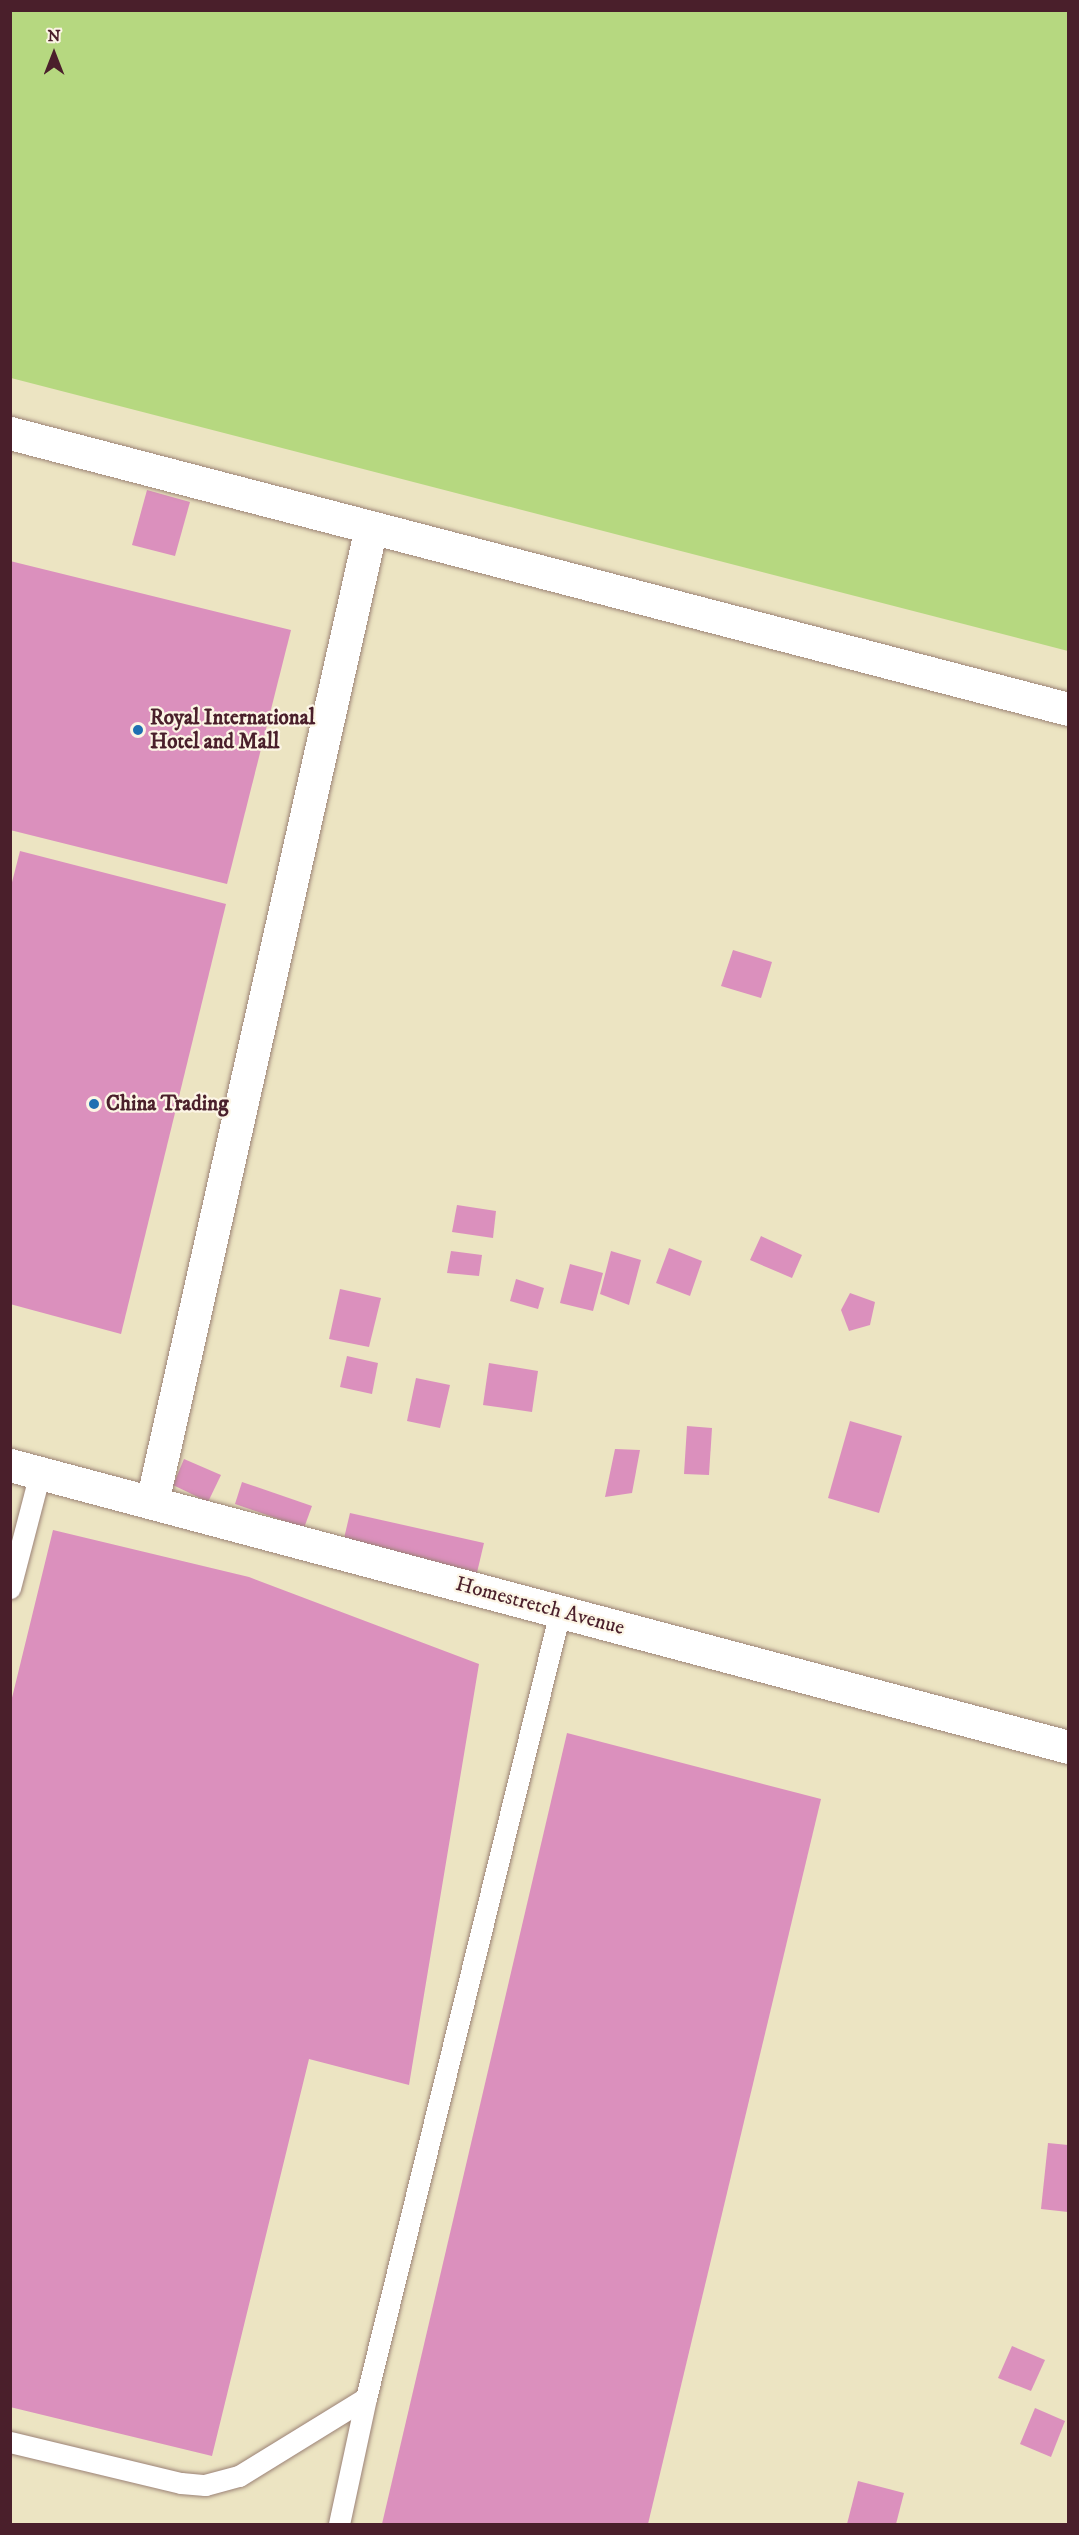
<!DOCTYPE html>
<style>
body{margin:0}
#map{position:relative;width:1079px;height:2535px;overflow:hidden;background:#ece4c2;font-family:"IM FELL DW Pica",serif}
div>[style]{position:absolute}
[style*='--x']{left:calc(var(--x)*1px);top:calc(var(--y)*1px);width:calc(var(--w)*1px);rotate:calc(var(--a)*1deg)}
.green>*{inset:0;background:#b6d880}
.building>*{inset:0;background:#db90bd}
.roads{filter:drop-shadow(0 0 2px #9b8276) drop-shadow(0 0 2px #9b8276)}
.lane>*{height:21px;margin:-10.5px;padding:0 10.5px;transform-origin:10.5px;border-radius:10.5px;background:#fff}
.street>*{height:33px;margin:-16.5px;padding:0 16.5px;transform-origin:16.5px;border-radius:16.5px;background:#fff}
.dots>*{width:16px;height:16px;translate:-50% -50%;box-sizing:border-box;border:3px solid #fcf5e5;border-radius:50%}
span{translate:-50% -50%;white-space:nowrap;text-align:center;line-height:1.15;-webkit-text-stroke:4.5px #fcf5e5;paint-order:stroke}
.poi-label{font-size:21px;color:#4a1f2b;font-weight:700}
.left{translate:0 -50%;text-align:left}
.street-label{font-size:21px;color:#4a1f2b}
.frame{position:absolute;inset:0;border:12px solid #4a1f2b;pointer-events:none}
.north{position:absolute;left:24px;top:24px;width:60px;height:60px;-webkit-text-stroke:4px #fcf5e5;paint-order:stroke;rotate:0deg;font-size:16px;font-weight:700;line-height:24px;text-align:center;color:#4a1f2b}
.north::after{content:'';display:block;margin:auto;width:21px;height:27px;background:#4a1f2b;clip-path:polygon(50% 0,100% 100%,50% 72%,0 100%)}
</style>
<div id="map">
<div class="green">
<i style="clip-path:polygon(10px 11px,1068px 11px,1068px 651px,11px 378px)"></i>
</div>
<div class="building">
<i style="clip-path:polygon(147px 490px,190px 502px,175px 556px,132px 545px)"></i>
<i style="clip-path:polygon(10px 561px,291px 630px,227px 884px,10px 830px)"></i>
<i style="clip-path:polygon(20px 851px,226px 904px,121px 1334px,10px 1304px,10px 890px)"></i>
<i style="clip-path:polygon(733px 950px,772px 962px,761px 998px,721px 986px)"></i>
<i style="clip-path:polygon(457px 1205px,496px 1211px,493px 1238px,452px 1232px)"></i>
<i style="clip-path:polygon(761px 1236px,802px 1255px,792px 1278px,750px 1260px)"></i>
<i style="clip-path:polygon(669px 1248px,702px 1261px,690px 1296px,656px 1283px)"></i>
<i style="clip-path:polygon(451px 1251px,482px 1255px,479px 1276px,447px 1273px)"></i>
<i style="clip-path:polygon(611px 1251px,641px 1260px,629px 1305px,600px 1294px)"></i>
<i style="clip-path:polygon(570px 1264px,603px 1273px,593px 1311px,560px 1303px)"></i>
<i style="clip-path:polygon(516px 1279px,544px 1288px,538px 1309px,510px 1301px)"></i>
<i style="clip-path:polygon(340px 1289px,381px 1298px,369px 1347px,329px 1339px)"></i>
<i style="clip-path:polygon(850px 1293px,875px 1302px,870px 1325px,849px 1331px,841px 1310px)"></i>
<i style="clip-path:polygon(347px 1356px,378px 1363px,372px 1394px,340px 1387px)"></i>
<i style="clip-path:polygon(489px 1363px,538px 1371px,532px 1412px,483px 1405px)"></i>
<i style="clip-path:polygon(416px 1378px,450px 1385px,440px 1428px,407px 1421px)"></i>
<i style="clip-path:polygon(850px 1421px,902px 1436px,879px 1513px,828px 1498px)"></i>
<i style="clip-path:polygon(687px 1426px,712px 1428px,709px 1475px,684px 1474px)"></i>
<i style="clip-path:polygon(615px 1449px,640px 1450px,632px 1493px,605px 1497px)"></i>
<i style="clip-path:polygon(184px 1459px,221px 1475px,208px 1502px,173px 1485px)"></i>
<i style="clip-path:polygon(242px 1482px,312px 1506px,304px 1528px,235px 1504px)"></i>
<i style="clip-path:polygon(350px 1513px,484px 1543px,475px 1581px,341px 1551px)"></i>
<i style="clip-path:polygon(53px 1530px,249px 1577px,479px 1664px,409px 2085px,309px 2059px,212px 2456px,10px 2407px,10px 1706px)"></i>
<i style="clip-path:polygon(567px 1733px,821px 1799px,648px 2524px,382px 2524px)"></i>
<i style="clip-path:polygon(1048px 2143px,1068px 2145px,1068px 2212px,1041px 2209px)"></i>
<i style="clip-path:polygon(1012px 2346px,1045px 2360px,1031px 2391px,998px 2378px)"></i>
<i style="clip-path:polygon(1035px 2408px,1065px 2421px,1051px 2457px,1020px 2444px)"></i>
<i style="clip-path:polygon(858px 2481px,904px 2493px,896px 2524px,847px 2524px)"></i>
</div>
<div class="roads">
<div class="lane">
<i style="--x:10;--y:1588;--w:119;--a:-75.4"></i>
<i style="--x:10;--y:2442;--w:176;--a:13.5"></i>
<i style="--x:181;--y:2483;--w:24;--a:5"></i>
<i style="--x:205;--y:2485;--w:35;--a:-15"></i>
<i style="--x:239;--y:2476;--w:149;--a:-31.6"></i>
<i style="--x:339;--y:2524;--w:129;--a:-77.9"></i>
<i style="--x:366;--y:2398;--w:810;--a:-76.14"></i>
</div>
<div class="street">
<i style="--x:10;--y:433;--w:1093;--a:14.62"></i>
<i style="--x:10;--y:1465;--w:1095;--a:14.92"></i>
<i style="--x:152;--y:1502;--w:999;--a:-77.34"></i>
</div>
</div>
<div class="dots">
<i style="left:138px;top:730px;background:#1f6fb2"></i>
<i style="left:94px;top:1104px;background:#1f6fb2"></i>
</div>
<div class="poi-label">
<span class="left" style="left:150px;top:730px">Royal International<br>Hotel and Mall</span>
<span class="left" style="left:106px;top:1104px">China Trading</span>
</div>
<div class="street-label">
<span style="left:540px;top:1606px;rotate:15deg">Homestretch Avenue</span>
</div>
<div class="frame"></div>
<div class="north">N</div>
</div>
